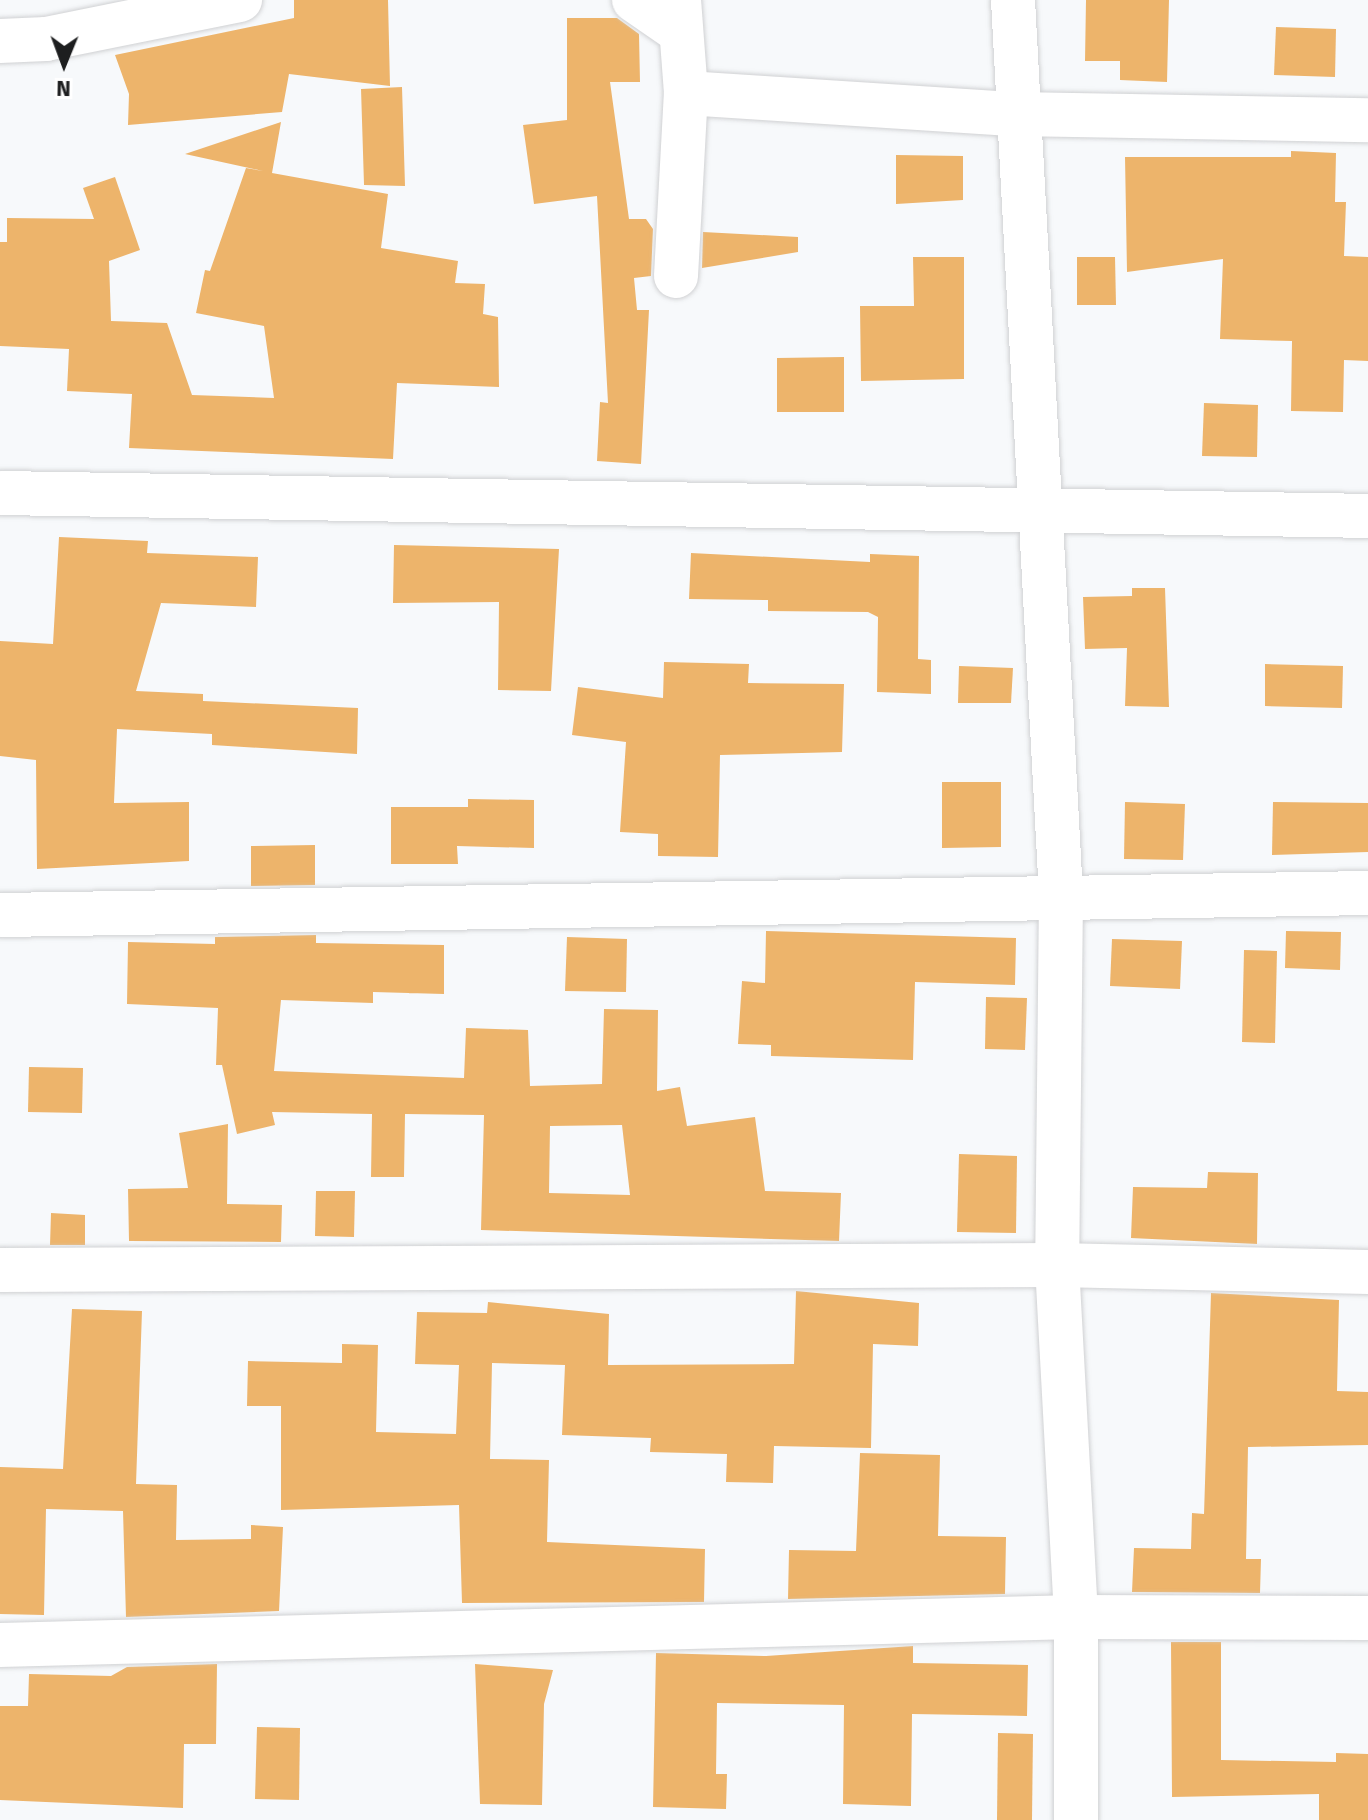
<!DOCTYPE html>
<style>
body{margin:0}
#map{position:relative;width:1368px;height:1820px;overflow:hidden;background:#f7f9fb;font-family:"Fira Sans",sans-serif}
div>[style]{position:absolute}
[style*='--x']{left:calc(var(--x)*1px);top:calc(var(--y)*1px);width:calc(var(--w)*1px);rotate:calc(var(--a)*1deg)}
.building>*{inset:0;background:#edb46b}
.roads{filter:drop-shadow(0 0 2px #d0d1d3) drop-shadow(0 0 2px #d0d1d3)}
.street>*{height:44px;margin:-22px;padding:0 22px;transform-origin:22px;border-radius:22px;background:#fff}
span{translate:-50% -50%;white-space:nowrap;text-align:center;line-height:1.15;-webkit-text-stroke:6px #fff;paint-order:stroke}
.north{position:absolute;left:24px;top:24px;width:80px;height:80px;-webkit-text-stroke:6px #fff;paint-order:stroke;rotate:181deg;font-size:22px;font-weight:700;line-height:32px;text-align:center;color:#1d1e1f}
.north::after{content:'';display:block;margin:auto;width:28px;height:36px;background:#1d1e1f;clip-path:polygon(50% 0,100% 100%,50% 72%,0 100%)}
</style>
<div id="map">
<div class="building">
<i style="clip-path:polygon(294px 0,388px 0,390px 86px,289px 74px,282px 112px,128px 125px,129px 94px,115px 55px,294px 18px)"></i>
<i style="clip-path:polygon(1086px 0,1169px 0,1167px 82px,1120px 80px,1120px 61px,1085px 61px)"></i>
<i style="clip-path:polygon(567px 18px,617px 18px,639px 34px,640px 82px,610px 82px,629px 219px,646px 219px,653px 229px,651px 276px,634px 278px,637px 310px,649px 310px,641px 464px,597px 461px,600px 402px,608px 403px,597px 196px,534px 204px,523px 125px,567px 120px)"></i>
<i style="clip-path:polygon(1276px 27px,1336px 29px,1335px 77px,1274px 75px)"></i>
<i style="clip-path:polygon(402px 87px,405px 186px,364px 185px,361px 89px)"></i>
<i style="clip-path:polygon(281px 122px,272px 173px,388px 194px,381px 248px,458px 261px,455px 283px,485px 284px,483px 314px,498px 317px,499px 387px,397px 383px,393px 459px,129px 448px,132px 394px,67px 391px,69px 349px,0 346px,0 242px,7px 242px,7px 218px,94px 219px,83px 188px,115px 177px,140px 250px,109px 261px,111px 321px,167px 323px,192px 395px,274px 398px,264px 326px,196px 313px,205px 270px,210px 271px,246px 168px,263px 171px,185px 154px)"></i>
<i style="clip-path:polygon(1291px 151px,1336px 153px,1335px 202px,1346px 202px,1344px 256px,1368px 257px,1368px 361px,1344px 360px,1343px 412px,1291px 411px,1292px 341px,1220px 339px,1223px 259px,1127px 272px,1125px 157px,1291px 157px)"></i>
<i style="clip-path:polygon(896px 155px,963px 156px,963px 200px,896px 204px)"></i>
<i style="clip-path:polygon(703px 232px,798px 237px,798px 252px,702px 268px)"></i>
<i style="clip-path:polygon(913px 257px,964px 257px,964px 379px,861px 381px,860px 306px,914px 306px)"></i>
<i style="clip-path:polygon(1077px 257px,1115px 257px,1116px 305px,1077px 305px)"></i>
<i style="clip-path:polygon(844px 357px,844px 412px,777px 412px,777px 358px)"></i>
<i style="clip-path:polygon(1204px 403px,1258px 405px,1257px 457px,1202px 456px)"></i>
<i style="clip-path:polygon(59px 537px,148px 541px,147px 553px,258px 557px,256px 607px,161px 603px,136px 691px,203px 694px,203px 701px,358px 708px,357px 754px,212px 745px,212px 734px,117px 729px,114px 803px,189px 802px,189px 861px,37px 869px,36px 760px,0 756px,0 641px,53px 644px)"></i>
<i style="clip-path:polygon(394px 545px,559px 549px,551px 691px,498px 690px,499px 602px,393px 603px)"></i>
<i style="clip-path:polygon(691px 553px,870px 562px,870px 554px,919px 556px,918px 659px,931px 660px,931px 694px,877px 692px,878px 617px,868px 612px,768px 611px,768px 600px,689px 599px)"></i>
<i style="clip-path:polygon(1132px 588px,1165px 588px,1169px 707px,1125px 706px,1127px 648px,1085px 649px,1083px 597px,1132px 596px)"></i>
<i style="clip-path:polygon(664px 662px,749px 664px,748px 683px,844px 684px,842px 752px,720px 755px,718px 857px,658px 856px,658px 834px,620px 832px,626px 742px,572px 735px,578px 687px,663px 698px)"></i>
<i style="clip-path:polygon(1265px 664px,1343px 666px,1342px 708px,1265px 706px)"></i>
<i style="clip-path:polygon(959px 666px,1013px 668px,1011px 703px,958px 703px)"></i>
<i style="clip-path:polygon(942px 782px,1001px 782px,1001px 847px,942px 848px)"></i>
<i style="clip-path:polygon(468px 799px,534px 800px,534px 848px,457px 846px,458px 864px,391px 864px,391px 807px,468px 807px)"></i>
<i style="clip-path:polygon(1125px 802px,1185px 804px,1183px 860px,1124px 859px)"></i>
<i style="clip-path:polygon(1273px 802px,1368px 803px,1368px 852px,1272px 855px)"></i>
<i style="clip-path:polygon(315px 845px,315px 885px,251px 886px,251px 846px)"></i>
<i style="clip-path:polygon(766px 931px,1016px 938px,1015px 985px,915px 982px,913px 1060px,771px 1056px,771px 1045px,738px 1044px,742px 981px,765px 983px)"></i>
<i style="clip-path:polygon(1286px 931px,1341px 932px,1340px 970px,1285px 968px)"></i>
<i style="clip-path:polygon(evenodd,316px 935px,316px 943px,444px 945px,444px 994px,373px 992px,373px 1003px,281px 1000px,274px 1071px,464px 1078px,466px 1028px,528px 1030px,530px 1086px,602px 1084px,604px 1009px,658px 1010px,657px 1091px,680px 1087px,687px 1126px,755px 1117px,765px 1191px,841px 1193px,839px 1241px,481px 1230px,484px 1115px,405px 1114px,404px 1177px,371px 1177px,372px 1114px,272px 1112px,275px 1125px,237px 1134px,222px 1065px,216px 1065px,218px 1008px,127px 1004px,128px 942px,215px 944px,215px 937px,316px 935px,622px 1125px,630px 1195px,549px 1193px,550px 1126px,622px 1125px)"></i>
<i style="clip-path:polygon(567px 937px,627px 939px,626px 992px,565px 991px)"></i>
<i style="clip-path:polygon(1112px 939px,1182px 941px,1180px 989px,1110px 986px)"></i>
<i style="clip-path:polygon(1244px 950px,1277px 951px,1275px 1043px,1242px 1042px)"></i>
<i style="clip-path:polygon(986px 997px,1027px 998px,1025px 1050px,985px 1049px)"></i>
<i style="clip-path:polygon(29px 1067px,83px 1068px,82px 1113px,28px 1112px)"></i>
<i style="clip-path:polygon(228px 1124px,227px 1204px,282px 1205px,281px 1242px,129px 1241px,128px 1189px,188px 1188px,179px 1133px)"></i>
<i style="clip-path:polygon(959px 1154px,1017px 1156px,1016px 1233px,957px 1232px)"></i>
<i style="clip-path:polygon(1208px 1172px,1258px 1173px,1257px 1244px,1131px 1238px,1133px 1187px,1207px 1188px)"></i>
<i style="clip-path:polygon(316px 1191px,355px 1191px,354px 1237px,315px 1236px)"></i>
<i style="clip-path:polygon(51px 1213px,85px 1215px,85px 1245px,50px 1245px)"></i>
<i style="clip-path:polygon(796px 1291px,919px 1303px,918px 1346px,873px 1344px,871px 1448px,774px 1446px,773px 1483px,726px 1482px,727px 1454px,650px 1452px,651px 1438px,562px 1435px,565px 1365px,492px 1363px,490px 1459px,549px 1460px,547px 1542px,705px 1549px,704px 1602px,462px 1603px,459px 1505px,281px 1510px,281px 1406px,247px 1406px,248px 1361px,342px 1363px,342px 1344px,378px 1345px,376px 1432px,456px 1434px,459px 1365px,415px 1364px,417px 1312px,487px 1313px,488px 1302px,609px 1314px,608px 1365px,794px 1364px)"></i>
<i style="clip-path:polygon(1211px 1293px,1339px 1300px,1337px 1391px,1368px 1392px,1368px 1445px,1248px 1447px,1246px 1559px,1261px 1559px,1260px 1593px,1132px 1592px,1134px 1548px,1191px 1549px,1192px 1513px,1204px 1514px)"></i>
<i style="clip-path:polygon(72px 1309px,142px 1311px,136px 1484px,177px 1485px,176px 1540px,251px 1539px,251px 1525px,283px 1527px,279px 1611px,126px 1617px,123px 1511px,46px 1509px,44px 1615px,0 1614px,0 1467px,63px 1469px)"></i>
<i style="clip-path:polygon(860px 1453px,940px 1455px,938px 1536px,1006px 1537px,1005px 1594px,788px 1599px,789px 1550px,856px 1551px)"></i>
<i style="clip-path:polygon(1171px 1642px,1221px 1642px,1221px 1760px,1336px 1762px,1336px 1753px,1368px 1754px,1368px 1820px,1319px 1820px,1319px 1794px,1172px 1797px)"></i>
<i style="clip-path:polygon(913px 1646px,913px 1663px,1028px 1665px,1027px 1716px,912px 1714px,911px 1806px,843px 1804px,844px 1705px,717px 1703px,716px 1774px,727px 1774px,726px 1809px,653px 1807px,656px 1653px,766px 1656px)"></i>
<i style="clip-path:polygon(217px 1664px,216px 1744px,184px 1744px,183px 1808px,0 1800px,0 1706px,28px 1706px,29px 1674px,111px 1676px,127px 1667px)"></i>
<i style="clip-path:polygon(475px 1664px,553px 1670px,544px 1704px,542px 1805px,480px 1804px)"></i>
<i style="clip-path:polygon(257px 1727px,300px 1728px,299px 1800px,255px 1799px)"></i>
<i style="clip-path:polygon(998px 1733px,1033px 1734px,1032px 1820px,997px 1820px)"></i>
</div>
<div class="roads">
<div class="street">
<i style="--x:634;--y:0;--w:55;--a:34.6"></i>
<i style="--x:1013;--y:0;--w:897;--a:86.93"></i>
<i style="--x:1061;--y:896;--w:369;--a:90.6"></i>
<i style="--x:1057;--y:1265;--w:353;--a:86.9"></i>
<i style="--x:1076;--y:1617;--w:203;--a:90"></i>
<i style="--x:0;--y:41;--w:46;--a:-2.5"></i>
<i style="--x:46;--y:39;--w:198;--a:-11.4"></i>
<i style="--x:686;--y:93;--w:330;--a:3.7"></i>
<i style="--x:1015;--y:114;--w:353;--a:1"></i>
<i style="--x:676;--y:276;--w:183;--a:-86.9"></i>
<i style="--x:686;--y:93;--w:93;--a:-94.3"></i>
<i style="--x:0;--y:493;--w:1368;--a:0.96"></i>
<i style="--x:0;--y:915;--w:1368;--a:-0.92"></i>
<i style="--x:0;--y:1270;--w:1057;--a:-0.27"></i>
<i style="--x:1057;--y:1265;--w:311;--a:1.3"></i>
<i style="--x:0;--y:1645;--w:1076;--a:-1.49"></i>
<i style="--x:1076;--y:1617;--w:292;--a:0.2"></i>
</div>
</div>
<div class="north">N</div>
</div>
